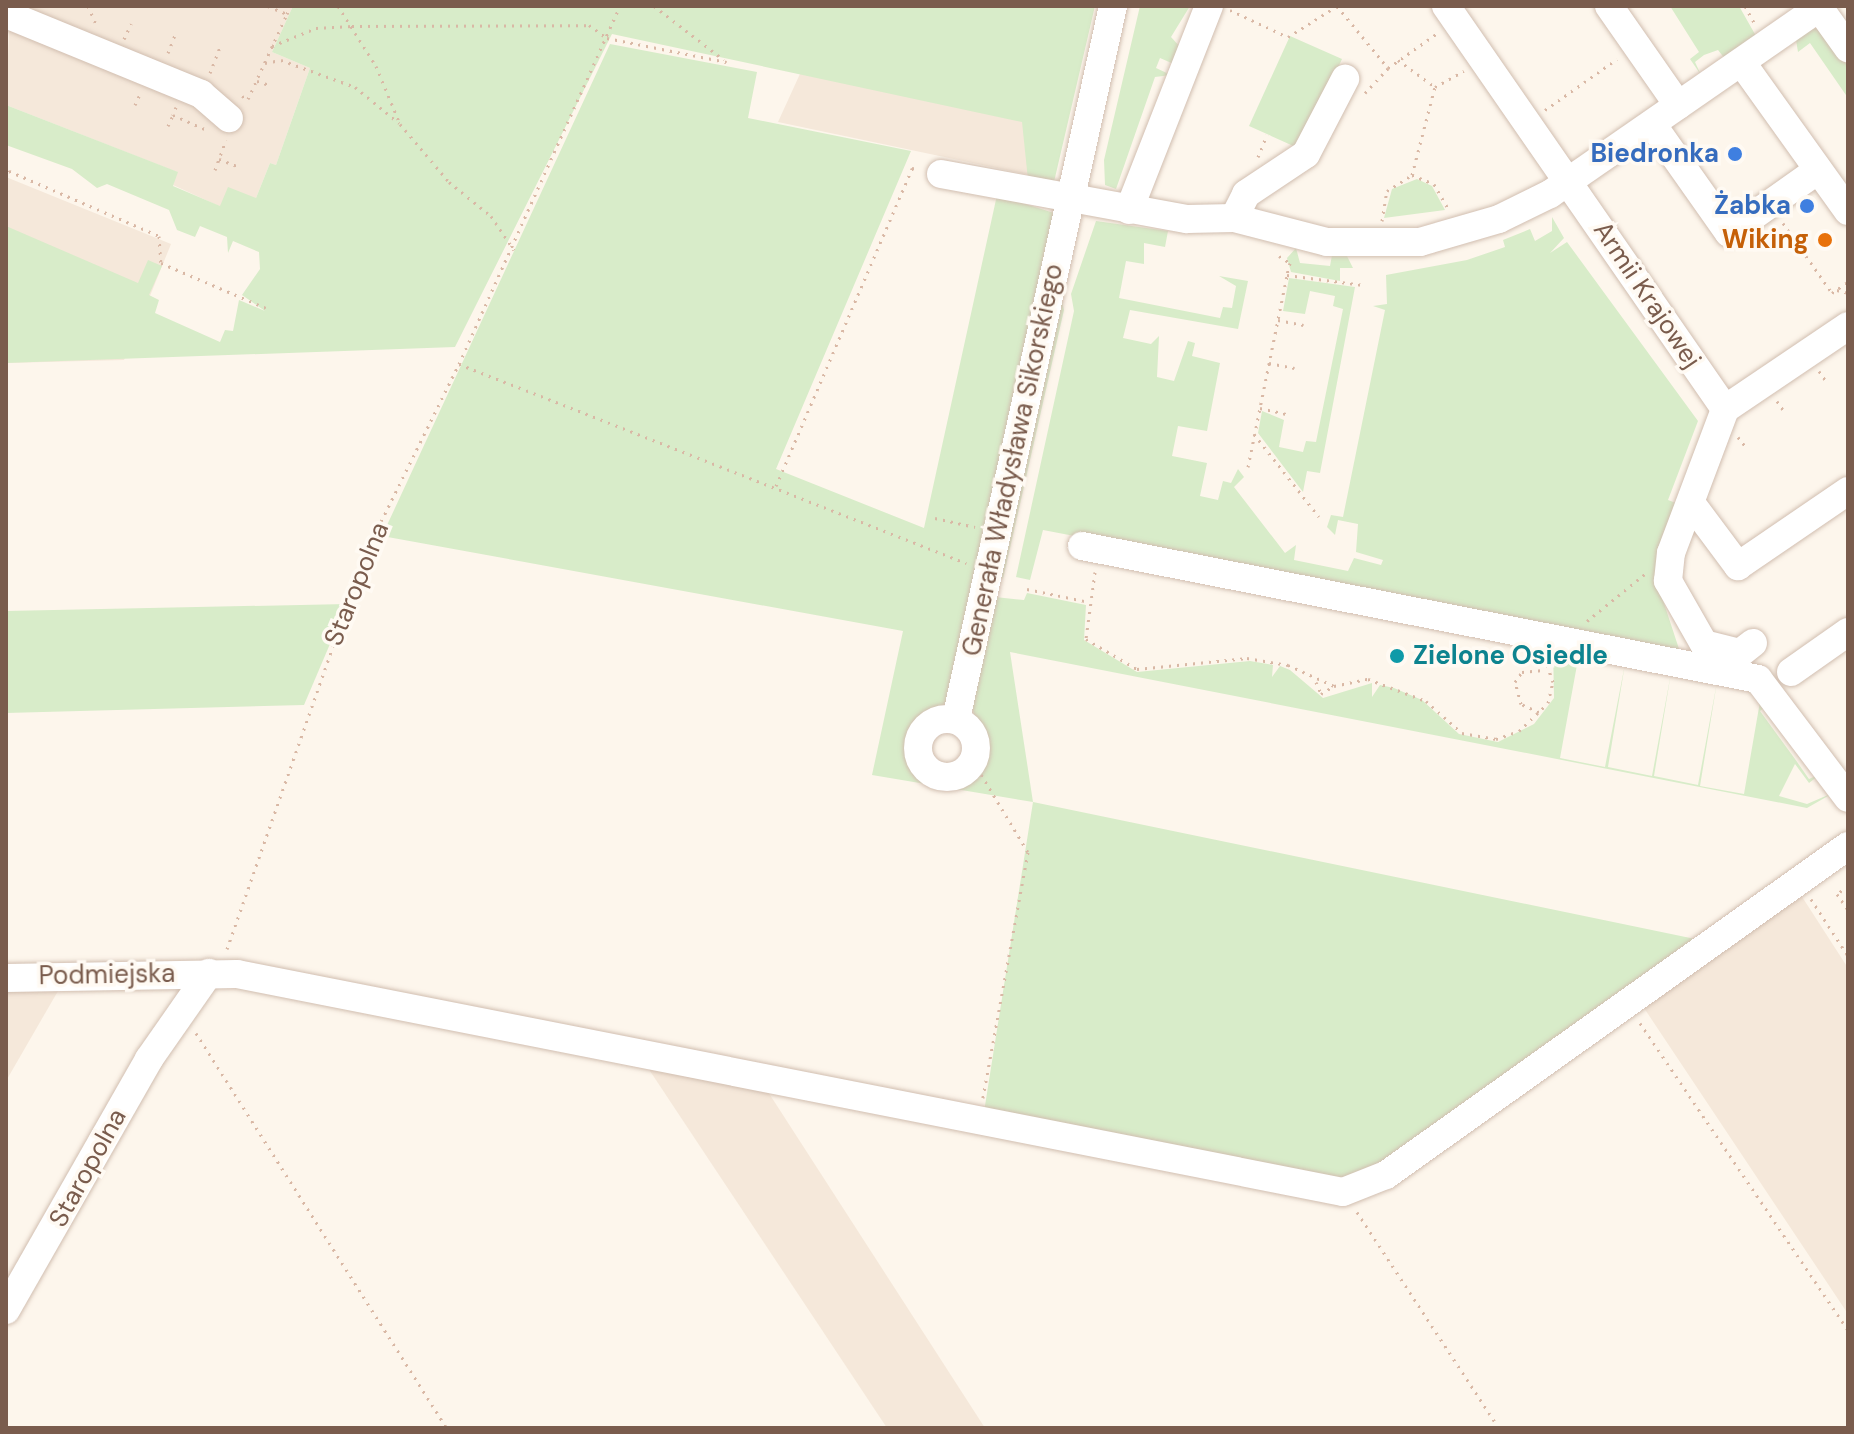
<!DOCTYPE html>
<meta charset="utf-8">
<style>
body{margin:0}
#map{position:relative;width:1854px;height:1434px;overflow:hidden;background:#fdf6ec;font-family:"DM Sans",sans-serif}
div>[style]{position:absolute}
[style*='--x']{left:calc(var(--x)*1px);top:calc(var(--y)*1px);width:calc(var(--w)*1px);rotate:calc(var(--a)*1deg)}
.residential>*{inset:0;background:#f5e8da}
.green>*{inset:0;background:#d8ecc9}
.path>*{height:3px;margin-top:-1.5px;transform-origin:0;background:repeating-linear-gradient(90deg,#d9b8a5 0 2px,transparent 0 8px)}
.roads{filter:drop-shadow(0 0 2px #d1beb0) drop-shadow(0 0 2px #d1beb0)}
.minor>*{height:28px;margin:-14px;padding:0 14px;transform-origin:14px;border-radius:14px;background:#fff}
.minor>.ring{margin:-14px;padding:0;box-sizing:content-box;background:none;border:28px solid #fff;border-radius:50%}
.dots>*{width:22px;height:22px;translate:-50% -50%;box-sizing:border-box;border:4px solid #fffaf3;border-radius:50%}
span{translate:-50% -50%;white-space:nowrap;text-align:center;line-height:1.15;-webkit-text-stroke:7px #fffaf3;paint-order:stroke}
.shop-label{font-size:26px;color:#366cbe;font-weight:700}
.right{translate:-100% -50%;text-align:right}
.food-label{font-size:26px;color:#c56008;font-weight:700}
.street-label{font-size:26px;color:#7a5c4d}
.culture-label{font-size:26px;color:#0d838f;font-weight:700}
.left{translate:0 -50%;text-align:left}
.frame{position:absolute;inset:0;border:8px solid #7a5c4d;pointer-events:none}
</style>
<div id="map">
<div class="residential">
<i style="clip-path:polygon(10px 6px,293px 6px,272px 52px,310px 68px,276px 165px,270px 163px,256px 198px,221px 207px,173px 185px,177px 172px,6px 105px)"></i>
<i style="clip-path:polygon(831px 6px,1087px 6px,1030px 175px,778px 122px)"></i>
<i style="clip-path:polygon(6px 177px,171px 244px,124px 360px,6px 363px)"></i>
<i style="clip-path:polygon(1797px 889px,1848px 968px,1848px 1314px,1642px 1005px)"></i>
<i style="clip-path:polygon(6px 991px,58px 991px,6px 1081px)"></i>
<i style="clip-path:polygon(648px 1068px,761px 1081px,985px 1428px,887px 1428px)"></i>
</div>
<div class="green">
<i style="clip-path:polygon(293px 6px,1095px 6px,1054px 182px,1028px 180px,1022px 122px,612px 34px,455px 347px,6px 363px,6px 226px,138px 283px,148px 260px,162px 266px,149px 295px,159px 300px,155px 313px,220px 342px,225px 330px,233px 331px,239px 300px,265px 311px,242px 295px,260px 269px,259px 252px,233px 241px,228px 253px,227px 237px,200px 226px,195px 237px,177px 230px,169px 210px,107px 184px,97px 188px,72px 169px,6px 145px,6px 105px,178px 172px,173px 186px,220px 206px,228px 187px,256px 198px,270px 163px,276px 165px,310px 68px,272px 52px)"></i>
<i style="clip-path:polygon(1140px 6px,1190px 6px,1171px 37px,1182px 49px,1176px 65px,1160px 58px,1156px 68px,1171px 75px,1155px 77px,1116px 189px,1105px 185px,1104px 160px)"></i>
<i style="clip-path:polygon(1670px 6px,1739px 6px,1756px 36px,1725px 59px,1718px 50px,1704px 55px,1695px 62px,1701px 75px,1690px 59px,1699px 52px)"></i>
<i style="clip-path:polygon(1810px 27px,1824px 32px,1848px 66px,1848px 98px,1810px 43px,1798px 52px,1796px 40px)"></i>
<i style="clip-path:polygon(1290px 36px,1342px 59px,1300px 149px,1249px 126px)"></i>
<i style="clip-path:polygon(610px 44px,757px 72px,748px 118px,911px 151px,776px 469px,924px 528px,997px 195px,1054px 213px,951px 699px,911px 736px,910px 755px,922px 777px,961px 782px,980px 764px,982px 740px,972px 707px,995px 597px,1024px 600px,1027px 593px,1086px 605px,1084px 640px,1137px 672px,1250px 661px,1273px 665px,1272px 677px,1280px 666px,1290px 670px,1323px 698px,1372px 683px,1372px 697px,1380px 685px,1394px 688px,1422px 700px,1459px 734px,1498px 742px,1534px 724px,1554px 698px,1553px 646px,1579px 654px,1560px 758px,1605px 767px,1625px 664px,1608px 767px,1652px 776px,1671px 673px,1654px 776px,1698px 785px,1717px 682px,1700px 786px,1744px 794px,1762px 690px,1772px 702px,1760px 711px,1795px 759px,1809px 779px,1822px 773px,1809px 783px,1795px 764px,1779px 796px,1807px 804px,1835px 792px,1807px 808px,1010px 652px,1033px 802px,1700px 940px,1376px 1171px,1338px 1185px,984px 1112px,1033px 802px,872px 775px,903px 631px,382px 536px)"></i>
<i style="clip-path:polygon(1417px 179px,1432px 186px,1445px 210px,1384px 218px,1392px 189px)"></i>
<i style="clip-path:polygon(1552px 217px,1564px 238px,1550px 253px,1567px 242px,1698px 421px,1668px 500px,1681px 505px,1657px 582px,1680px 652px,1043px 530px,1030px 580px,1016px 577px,1074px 311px,1071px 294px,1096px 221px,1168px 231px,1165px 247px,1144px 243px,1144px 264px,1126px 261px,1119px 298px,1220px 318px,1223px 307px,1232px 308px,1236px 286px,1219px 276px,1248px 281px,1238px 329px,1130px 310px,1123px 338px,1151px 344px,1159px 336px,1157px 377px,1174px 381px,1188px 341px,1195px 343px,1192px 356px,1220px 363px,1207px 431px,1178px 426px,1172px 456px,1207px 463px,1200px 496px,1218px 500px,1223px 481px,1231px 483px,1238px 469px,1244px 477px,1234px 487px,1285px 553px,1296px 545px,1294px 560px,1348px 571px,1354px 558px,1381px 565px,1383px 560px,1356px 552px,1358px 524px,1338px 520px,1335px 535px,1327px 527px,1331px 515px,1343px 517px,1385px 310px,1373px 306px,1387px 304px,1386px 275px,1467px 260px,1505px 247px,1503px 240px,1530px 229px,1535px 241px,1552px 231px)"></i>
<i style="clip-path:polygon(1296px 248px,1300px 263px,1330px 266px,1332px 255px,1347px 256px,1353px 268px,1340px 268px,1340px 281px,1291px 272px,1287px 258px)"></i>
<i style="clip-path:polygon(1289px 278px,1355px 287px,1320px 473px,1307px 471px,1303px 492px,1258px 433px,1262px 411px,1284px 420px,1279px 447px,1303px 452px,1306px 441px,1316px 442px,1343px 309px,1333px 306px,1335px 296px,1310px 291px,1305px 314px,1283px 311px)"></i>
<i style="clip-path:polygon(1061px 296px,1064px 310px,1003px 579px,1000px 575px)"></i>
<i style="clip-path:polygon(347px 604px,304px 705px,6px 713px,6px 611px)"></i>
</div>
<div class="path">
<i style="--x:88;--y:6;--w:20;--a:66"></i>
<i style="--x:268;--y:6;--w:21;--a:23"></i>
<i style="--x:287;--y:14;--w:9;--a:-69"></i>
<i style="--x:338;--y:6;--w:71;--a:57.7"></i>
<i style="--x:376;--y:66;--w:63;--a:67.5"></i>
<i style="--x:400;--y:124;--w:76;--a:49.8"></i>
<i style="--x:449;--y:182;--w:54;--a:39"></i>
<i style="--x:491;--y:216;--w:41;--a:55.9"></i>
<i style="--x:654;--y:6;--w:88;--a:37.6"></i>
<i style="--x:1745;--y:6;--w:21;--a:61"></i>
<i style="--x:1230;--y:10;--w:64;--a:25"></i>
<i style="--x:1288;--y:37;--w:58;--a:-32.3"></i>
<i style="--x:1337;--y:6;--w:80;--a:50.6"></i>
<i style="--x:1388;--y:68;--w:59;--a:-35.3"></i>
<i style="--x:124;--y:39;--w:17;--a:-65"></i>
<i style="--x:272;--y:46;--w:48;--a:-22.2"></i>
<i style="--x:316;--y:28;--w:36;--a:-3"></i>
<i style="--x:352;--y:26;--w:237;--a:-0.2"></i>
<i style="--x:589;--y:25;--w:22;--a:36"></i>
<i style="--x:607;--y:38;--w:122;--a:11.3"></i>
<i style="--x:168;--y:53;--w:19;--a:-69"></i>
<i style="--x:1398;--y:60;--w:46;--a:36.1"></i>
<i style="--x:1435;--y:87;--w:33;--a:-29"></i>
<i style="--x:265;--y:63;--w:16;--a:-11"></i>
<i style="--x:281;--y:60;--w:79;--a:20"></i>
<i style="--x:355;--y:87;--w:57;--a:39.3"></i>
<i style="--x:210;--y:73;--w:30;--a:-69"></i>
<i style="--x:257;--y:81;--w:13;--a:18"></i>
<i style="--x:1365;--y:93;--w:34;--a:-47"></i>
<i style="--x:242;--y:96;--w:7;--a:27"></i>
<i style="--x:248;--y:99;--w:94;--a:-65.4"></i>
<i style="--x:135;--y:105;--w:12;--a:-66"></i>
<i style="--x:176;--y:107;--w:9;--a:111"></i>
<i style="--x:173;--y:115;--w:35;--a:24"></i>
<i style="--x:1545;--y:110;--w:88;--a:-35.3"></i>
<i style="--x:168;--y:126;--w:12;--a:-66"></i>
<i style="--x:1258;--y:157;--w:24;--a:-68"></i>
<i style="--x:219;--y:159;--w:19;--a:21"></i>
<i style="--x:215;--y:170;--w:32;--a:-70"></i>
<i style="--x:1412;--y:175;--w:91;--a:-75.4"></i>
<i style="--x:6;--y:179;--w:9;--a:-69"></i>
<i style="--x:9;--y:171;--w:163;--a:23.4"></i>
<i style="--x:159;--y:236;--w:27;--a:86"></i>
<i style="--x:161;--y:263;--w:114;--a:23.2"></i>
<i style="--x:6;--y:189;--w:4;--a:27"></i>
<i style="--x:1382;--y:221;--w:30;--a:-81"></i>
<i style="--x:1387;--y:191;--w:30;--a:-33"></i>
<i style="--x:1412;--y:175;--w:24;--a:22"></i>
<i style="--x:1434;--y:184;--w:30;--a:60"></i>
<i style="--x:1783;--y:223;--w:85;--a:55"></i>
<i style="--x:1832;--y:293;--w:19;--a:-35"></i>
<i style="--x:1279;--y:256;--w:13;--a:32"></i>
<i style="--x:1290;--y:263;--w:11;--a:105"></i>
<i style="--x:1837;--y:290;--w:11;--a:15"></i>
<i style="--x:1278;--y:320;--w:26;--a:11"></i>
<i style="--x:1269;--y:363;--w:26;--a:11"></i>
<i style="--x:459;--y:364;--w:393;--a:-65.8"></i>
<i style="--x:1819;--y:371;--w:12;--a:55"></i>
<i style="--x:1777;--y:401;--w:12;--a:55"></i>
<i style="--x:1260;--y:408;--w:28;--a:13"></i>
<i style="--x:1254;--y:434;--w:105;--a:51.9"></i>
<i style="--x:1738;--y:437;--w:11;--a:52"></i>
<i style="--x:1248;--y:467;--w:196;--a:-78.5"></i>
<i style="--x:1287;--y:275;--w:77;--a:7.5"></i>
<i style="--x:776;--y:486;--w:346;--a:-66.8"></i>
<i style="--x:912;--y:168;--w:6;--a:9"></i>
<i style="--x:935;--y:518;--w:41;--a:12.7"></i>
<i style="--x:1095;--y:572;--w:68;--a:97.7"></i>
<i style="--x:1086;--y:639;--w:59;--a:30.5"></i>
<i style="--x:1137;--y:669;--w:111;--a:-5.7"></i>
<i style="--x:1247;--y:658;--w:42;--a:9.7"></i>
<i style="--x:1288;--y:665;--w:51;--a:24.5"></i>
<i style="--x:1334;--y:686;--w:35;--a:-12"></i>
<i style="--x:1368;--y:679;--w:62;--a:20.8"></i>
<i style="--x:1426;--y:701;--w:48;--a:41.6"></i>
<i style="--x:1462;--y:733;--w:35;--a:10"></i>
<i style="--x:1496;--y:739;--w:24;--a:-19"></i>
<i style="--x:1519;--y:731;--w:40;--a:-44"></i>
<i style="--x:1548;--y:703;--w:22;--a:-77"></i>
<i style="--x:1553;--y:682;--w:21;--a:-109"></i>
<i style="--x:1027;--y:589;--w:63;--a:11.8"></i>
<i style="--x:1587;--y:621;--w:76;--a:-39.1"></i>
<i style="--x:1316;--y:682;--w:13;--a:67"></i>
<i style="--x:1321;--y:694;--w:15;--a:-32"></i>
<i style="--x:1539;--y:712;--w:20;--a:-156"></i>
<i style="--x:1521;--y:704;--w:23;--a:-105"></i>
<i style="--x:1515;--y:682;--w:12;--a:-55"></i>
<i style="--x:1522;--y:672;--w:22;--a:-5"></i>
<i style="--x:973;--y:761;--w:106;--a:58.9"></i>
<i style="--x:1028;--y:852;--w:250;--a:100.4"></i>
<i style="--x:1848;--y:886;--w:14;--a:144"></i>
<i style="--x:1837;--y:894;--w:19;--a:55"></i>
<i style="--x:1811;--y:899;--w:68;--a:57"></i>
<i style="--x:227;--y:949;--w:423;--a:-70.7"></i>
<i style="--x:367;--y:550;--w:208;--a:-63.7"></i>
<i style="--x:459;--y:364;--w:545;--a:21.43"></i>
<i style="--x:1640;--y:1023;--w:371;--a:55.9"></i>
<i style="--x:196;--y:1033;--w:468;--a:57.6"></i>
<i style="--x:1357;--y:1212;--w:258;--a:56.7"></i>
</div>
<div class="roads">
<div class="minor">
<i style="--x:1446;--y:6;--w:490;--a:55.3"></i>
<i style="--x:1609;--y:6;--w:121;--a:55.1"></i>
<i style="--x:1818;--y:6;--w:52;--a:54.5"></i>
<i style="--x:6;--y:14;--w:211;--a:22.3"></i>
<i style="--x:201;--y:94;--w:37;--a:41"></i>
<i style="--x:1742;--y:63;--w:182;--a:54.4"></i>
<i style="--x:1652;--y:124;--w:133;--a:54.8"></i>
<i style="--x:1729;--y:233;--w:109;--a:-35.3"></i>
<i style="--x:941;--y:174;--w:250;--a:10.4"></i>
<i style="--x:1187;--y:219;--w:47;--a:-1.2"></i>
<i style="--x:1234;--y:218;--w:96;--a:14.5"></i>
<i style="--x:1327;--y:242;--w:93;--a:0"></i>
<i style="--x:1420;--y:242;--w:82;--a:-16.2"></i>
<i style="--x:1499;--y:219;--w:57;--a:-26.1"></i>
<i style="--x:1550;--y:194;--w:327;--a:-34.7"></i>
<i style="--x:1129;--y:210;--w:219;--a:-68.6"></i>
<i style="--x:1234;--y:218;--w:27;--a:-63"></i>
<i style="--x:1246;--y:194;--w:72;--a:-33.7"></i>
<i style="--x:1306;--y:154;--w:85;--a:-62.5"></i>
<i style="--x:1691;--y:503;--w:79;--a:53.3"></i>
<i style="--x:1738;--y:566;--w:133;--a:-34.3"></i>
<i style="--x:1082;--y:546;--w:689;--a:11.13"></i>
<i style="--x:1758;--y:679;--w:149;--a:52.9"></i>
<i style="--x:1753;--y:643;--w:16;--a:142"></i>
<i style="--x:1740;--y:653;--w:37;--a:-166"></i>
<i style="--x:1704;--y:644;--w:73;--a:-119.7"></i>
<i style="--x:1668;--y:581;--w:28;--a:-84"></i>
<i style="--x:1671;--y:553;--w:154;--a:-69.4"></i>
<i style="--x:1725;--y:409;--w:148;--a:-34"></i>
<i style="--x:1791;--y:672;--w:70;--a:-35.1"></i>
<i class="ring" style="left:918px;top:719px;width:30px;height:30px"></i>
<i style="--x:956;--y:719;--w:730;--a:-77.58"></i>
<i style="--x:6;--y:978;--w:231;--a:-1"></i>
<i style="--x:237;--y:974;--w:1127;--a:11.15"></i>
<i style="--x:1343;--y:1192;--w:46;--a:-21.6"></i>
<i style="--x:1386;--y:1175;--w:567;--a:-35.46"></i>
<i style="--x:6;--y:1310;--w:289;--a:-60.3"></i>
<i style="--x:149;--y:1059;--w:105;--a:-55.1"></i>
</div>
</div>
<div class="dots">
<i style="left:1735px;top:154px;background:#3f7fe0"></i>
<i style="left:1807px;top:206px;background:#3f7fe0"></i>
<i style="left:1825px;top:240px;background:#e8710a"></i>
<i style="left:1397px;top:656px;background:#0f9aa8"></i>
</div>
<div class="shop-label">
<span class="right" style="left:1719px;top:154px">Biedronka</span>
<span class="right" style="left:1791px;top:206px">Żabka</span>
</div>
<div class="food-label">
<span class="right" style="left:1809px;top:240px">Wiking</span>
</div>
<div class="street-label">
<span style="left:1647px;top:295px;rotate:56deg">Armii Krajowej</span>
<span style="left:1013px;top:460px;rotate:-78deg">Generała Władysława Sikorskiego</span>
<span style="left:357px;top:584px;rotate:-68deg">Staropolna</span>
<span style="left:107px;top:975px;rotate:-1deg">Podmiejska</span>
<span style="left:88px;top:1168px;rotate:-61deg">Staropolna</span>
</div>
<div class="culture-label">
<span class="left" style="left:1413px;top:656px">Zielone Osiedle</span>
</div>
<div class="frame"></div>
</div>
